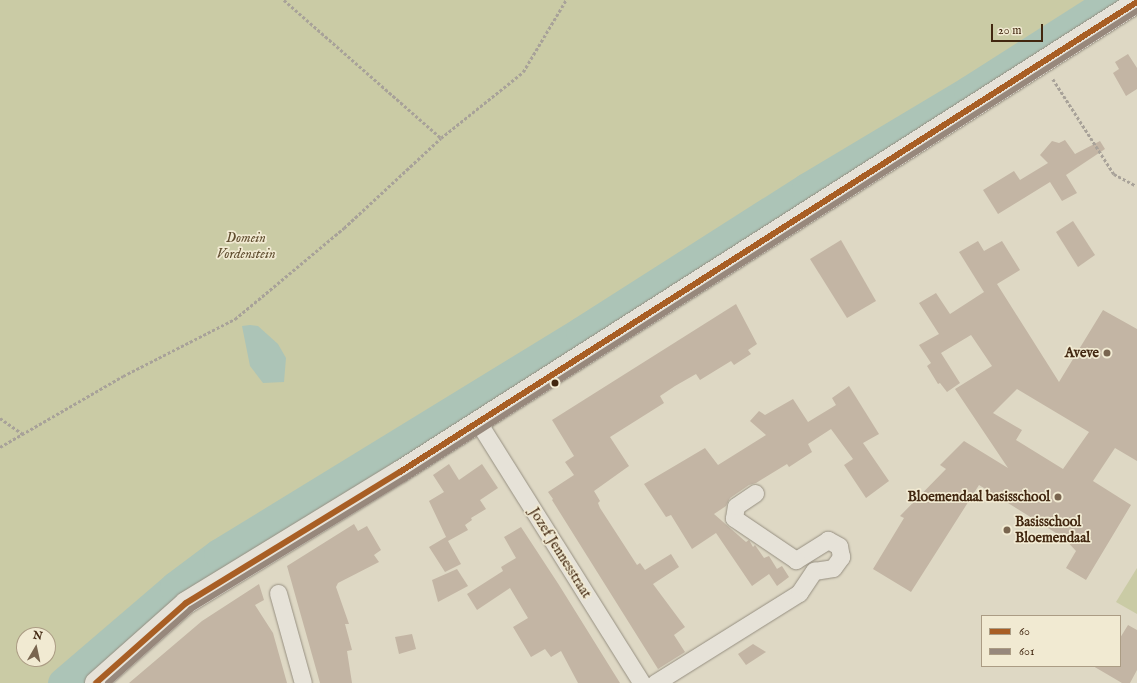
<!DOCTYPE html>
<style>
body{margin:0}
#map{position:relative;width:1137px;height:683px;overflow:hidden;background:#ded8c4;font-family:"IM FELL English",serif}
div>[style]{position:absolute}
[style*='--x']{left:calc(var(--x)*1px);top:calc(var(--y)*1px);width:calc(var(--w)*1px);rotate:calc(var(--a)*1deg)}
.green>*{inset:0;background:#cacba5}
.water>*{inset:0;background:#acc4b7}
.river>*{height:31px;margin:-15.5px;padding:0 15.5px;transform-origin:15.5px;border-radius:15.5px;background:#acc4b7}
.building>*{inset:0;background:#c3b5a4}
.path>*{height:2.5px;margin-top:-1.25px;transform-origin:0;background:repeating-linear-gradient(90deg,#a8a299 0 3px,transparent 0 5px)}
.roads{filter:drop-shadow(0 0 1px #968f81) drop-shadow(0 0 1px #968f81)}
.minor>*{height:17px;margin:-8.5px;padding:0 8.5px;transform-origin:8.5px;border-radius:8.5px;background:#e6e2d8}
.secondary>*{height:22px;margin:-11px;padding:0 11px;transform-origin:11px;border-radius:11px;background:#e6e2d8}
.bus-1>*{height:6px;margin:-3px;padding:0 3px;transform-origin:3px;border-radius:3px;background:#a85e24}
.bus-2>*{height:6px;margin:-3px;padding:0 3px;transform-origin:3px;border-radius:3px;background:#97887c}
.dots>*{width:11px;height:11px;translate:-50% -50%;box-sizing:border-box;border:2px solid #f1ead2;border-radius:50%}
span{translate:-50% -50%;white-space:nowrap;text-align:center;line-height:1.15;-webkit-text-stroke:3.5px #f1ead2;paint-order:stroke}
.park-label{font-size:14px;color:#604d2f;font-style:italic}
.poi-label{font-size:14px;color:#422710;font-weight:700}
.right{translate:-100% -50%;text-align:right}
.left{translate:0 -50%;text-align:left}
.street-label{font-size:14px;color:#422710}
.legend{position:absolute;left:981px;top:615px;width:140px;height:52px;box-sizing:border-box;background:#f1ead2;border:1px solid #ab9c84;margin:0;padding:5px 7px;list-style:none;font-size:12px;color:#422710}
.legend li{display:flex;align-items:center;gap:8px;height:20px}
.legend b{width:20px;border:1px solid #ab9c84}
.north{position:absolute;left:16px;top:627px;width:40px;height:40px;box-sizing:border-box;background:#f1ead2;border:1px solid #ab9c84;border-radius:50%;rotate:9deg;font-size:11px;font-weight:700;line-height:16px;text-align:center;color:#422710}
.north::after{content:'';display:block;margin:auto;width:14px;height:18px;background:#79654f;clip-path:polygon(50% 0,100% 100%,50% 72%,0 100%)}
.scale{position:absolute;left:991px;top:24px;width:52px;height:18px;box-sizing:border-box;border:2px solid #422710;border-top:0;padding-left:5px;font-size:12px;line-height:14px;white-space:nowrap;color:#422710;-webkit-text-stroke:3px #f1ead2;paint-order:stroke}
</style>
<div id="map">
<div class="green">
<i style="clip-path:polygon(evenodd,0 0,1102px 0,224px 557px,73px 683px,0 683px,0 0,24px 635px,48px 635px,48px 659px,24px 659px,24px 635px)"></i>
<i style="clip-path:polygon(1137px 568px,1137px 614px,1116px 602px)"></i>
</div>
<div class="water">
<i style="clip-path:polygon(250px 325px,258px 326px,278px 344px,286px 358px,284px 382px,263px 383px,250px 366px,242px 326px)"></i>
</div>
<div class="river">
<i style="--x:63;--y:683;--w:148;--a:-40.6"></i>
<i style="--x:175;--y:587;--w:55;--a:-36.9"></i>
<i style="--x:219;--y:554;--w:425;--a:-31.5"></i>
<i style="--x:581;--y:332;--w:268;--a:-32.5"></i>
<i style="--x:807;--y:188;--w:189;--a:-30.9"></i>
<i style="--x:969;--y:91;--w:169;--a:-32.5"></i>
</div>
<div class="building">
<i style="clip-path:polygon(1128px 54px,1137px 68px,1137px 89px,1126px 96px,1113px 73px,1119px 69px,1115px 62px)"></i>
<i style="clip-path:polygon(1065px 140px,1075px 154px,1100px 141px,1105px 149px,1066px 175px,1077px 193px,1062px 201px,1050px 182px,998px 214px,983px 190px,1014px 171px,1020px 180px,1048px 163px,1040px 155px,1052px 141px,1059px 143px)"></i>
<i style="clip-path:polygon(1073px 221px,1095px 255px,1078px 267px,1056px 232px)"></i>
<i style="clip-path:polygon(841px 240px,876px 301px,847px 318px,810px 259px)"></i>
<i style="clip-path:polygon(evenodd,978px 241px,984px 251px,1002px 241px,1020px 270px,997px 284px,1059px 382px,1103px 310px,1137px 329px,1137px 461px,1115px 448px,1093px 481px,1131px 505px,1086px 580px,1066px 568px,1076px 551px,1064px 538px,979px 485px,911px 592px,873px 569px,904px 518px,900px 516px,946px 469px,940px 465px,964px 441px,1008px 468px,955px 389px,992px 366px,971px 335px,941px 353px,960px 383px,947px 392px,940px 383px,938px 384px,927px 366px,931px 363px,919px 345px,939px 334px,919px 303px,936px 293px,950px 314px,984px 292px,959px 252px,978px 241px,1017px 389px,1089px 432px,1063px 469px,1016px 440px,1022px 430px,993px 413px,1017px 389px)"></i>
<i style="clip-path:polygon(736px 304px,757px 344px,748px 350px,751px 354px,734px 365px,731px 361px,700px 380px,696px 374px,675px 386px,660px 396px,664px 403px,610px 437px,629px 466px,594px 491px,600px 501px,598px 503px,600px 508px,637px 565px,640px 563px,645px 570px,671px 554px,679px 567px,653px 584px,685px 627px,674px 635px,685px 652px,658px 669px,552px 500px,553px 499px,548px 492px,574px 475px,565px 462px,574px 456px,552px 420px)"></i>
<i style="clip-path:polygon(849px 386px,879px 434px,863px 443px,889px 481px,866px 498px,844px 465px,853px 459px,831px 429px,808px 444px,812px 452px,789px 467px,787px 464px,756px 483px,749px 485px,730px 498px,726px 506px,714px 514px,746px 542px,749px 540px,753px 547px,755px 545px,764px 558px,769px 556px,777px 569px,770px 573px,782px 566px,789px 577px,777px 586px,769px 574px,752px 586px,716px 533px,692px 549px,671px 515px,666px 517px,644px 484px,705px 448px,718px 465px,766px 435px,750px 421px,759px 411px,765px 415px,793px 399px,808px 422px,836px 405px,832px 398px)"></i>
<i style="clip-path:polygon(449px 464px,459px 480px,482px 464px,498px 488px,480px 500px,486px 509px,471px 518px,472px 520px,465px 525px,468px 530px,448px 541px,461px 564px,445px 572px,429px 547px,446px 537px,447px 539px,429px 501px,444px 492px,433px 475px)"></i>
<i style="clip-path:polygon(354px 524px,358px 531px,367px 526px,381px 550px,374px 555px,379px 562px,338px 583px,336px 587px,349px 624px,345px 624px,352px 650px,347px 651px,352px 683px,320px 683px,287px 566px)"></i>
<i style="clip-path:polygon(521px 527px,559px 585px,620px 683px,578px 683px,561px 651px,551px 657px,545px 649px,531px 657px,513px 627px,528px 618px,510px 588px,477px 610px,467px 594px,503px 571px,501px 567px,516px 558px,504px 537px)"></i>
<i style="clip-path:polygon(457px 569px,468px 586px,438px 602px,432px 580px)"></i>
<i style="clip-path:polygon(259px 584px,264px 600px,255px 605px,273px 633px,287px 683px,129px 683px,202px 621px)"></i>
<i style="clip-path:polygon(1128px 625px,1137px 630px,1137px 670px,1130px 683px,1122px 683px,1093px 666px,1120px 666px,1120px 638px)"></i>
<i style="clip-path:polygon(412px 634px,416px 649px,399px 654px,395px 637px)"></i>
<i style="clip-path:polygon(753px 644px,766px 652px,746px 665px,738px 654px)"></i>
</div>
<div class="path">
<i style="--x:284;--y:0;--w:209;--a:41.3"></i>
<i style="--x:1053;--y:79;--w:113;--a:57.3"></i>
<i style="--x:1114;--y:174;--w:24;--a:28"></i>
<i style="--x:0;--y:418;--w:28;--a:35"></i>
<i style="--x:0;--y:447;--w:142;--a:-30"></i>
<i style="--x:123;--y:376;--w:126;--a:-27"></i>
<i style="--x:235;--y:319;--w:142;--a:-39.9"></i>
<i style="--x:344;--y:228;--w:132;--a:-42.9"></i>
<i style="--x:441;--y:138;--w:105;--a:-38.8"></i>
<i style="--x:523;--y:72;--w:84;--a:-59.2"></i>
</div>
<div class="roads">
<div class="minor">
<i style="--x:478;--y:422;--w:308;--a:57.9"></i>
<i style="--x:278;--y:593;--w:93;--a:74.5"></i>
<i style="--x:655;--y:683;--w:170;--a:-32"></i>
<i style="--x:799;--y:593;--w:27;--a:-56"></i>
<i style="--x:814;--y:571;--w:19;--a:-9"></i>
<i style="--x:833;--y:568;--w:14;--a:-54"></i>
<i style="--x:841;--y:557;--w:11;--a:-100"></i>
<i style="--x:839;--y:546;--w:13;--a:-151"></i>
<i style="--x:828;--y:540;--w:38;--a:148"></i>
<i style="--x:796;--y:560;--w:75;--a:-145.9"></i>
<i style="--x:734;--y:518;--w:12;--a:-81"></i>
<i style="--x:736;--y:506;--w:23;--a:-34"></i>
</div>
<div class="secondary">
<i style="--x:96;--y:683;--w:120;--a:-41.6"></i>
<i style="--x:186;--y:603;--w:251;--a:-31.5"></i>
<i style="--x:400;--y:472;--w:874;--a:-32.53"></i>
</div>
</div>
<div class="bus-1">
<i style="--x:96;--y:683;--w:120;--a:-41.6"></i>
<i style="--x:186;--y:603;--w:251;--a:-31.5"></i>
<i style="--x:400;--y:472;--w:874;--a:-32.53"></i>
</div>
<div class="bus-2">
<i style="--x:108;--y:683;--w:111;--a:-41.7"></i>
<i style="--x:191;--y:609;--w:250;--a:-31.4"></i>
<i style="--x:404;--y:479;--w:870;--a:-32.56"></i>
</div>
<div class="dots">
<i style="left:1107px;top:353px;background:#79654f"></i>
<i style="left:555px;top:383px;background:#422710"></i>
<i style="left:1058px;top:497px;background:#79654f"></i>
<i style="left:1007px;top:530px;background:#79654f"></i>
</div>
<div class="park-label">
<span style="left:246px;top:246px">Domein<br>Vordenstein</span>
</div>
<div class="poi-label">
<span class="right" style="left:1099px;top:353px">Aveve</span>
<span class="right" style="left:1050px;top:497px">Bloemendaal basisschool</span>
<span class="left" style="left:1015px;top:530px">Basisschool<br>Bloemendaal</span>
</div>
<div class="street-label">
<span style="left:560px;top:553px;rotate:58deg">Jozef Jennesstraat</span>
</div>
<ul class="legend">
<li><b style="height:5px;background:#a85e24"></b>60</li>
<li><b style="height:5px;background:#97887c"></b>601</li>
</ul>
<div class="north">N</div>
<div class="scale">20 m</div>
</div>
